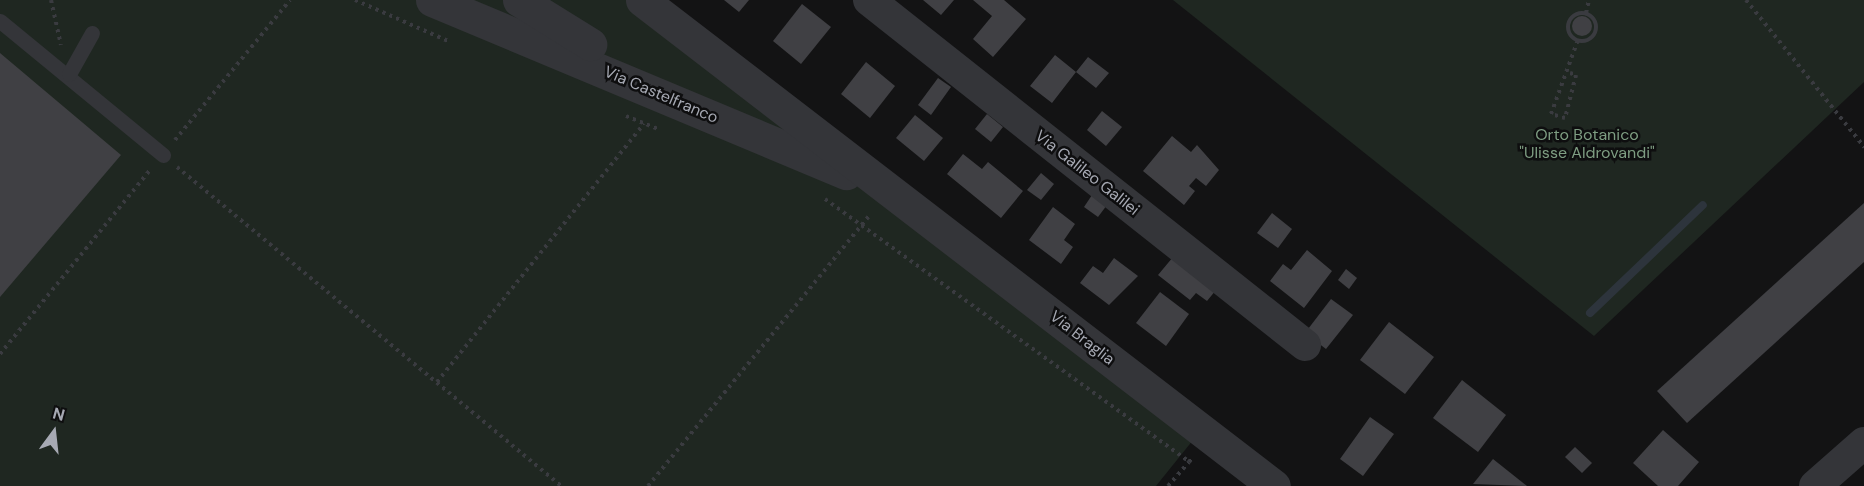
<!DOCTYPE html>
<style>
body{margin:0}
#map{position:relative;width:1864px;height:486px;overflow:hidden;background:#131314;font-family:"DM Sans",sans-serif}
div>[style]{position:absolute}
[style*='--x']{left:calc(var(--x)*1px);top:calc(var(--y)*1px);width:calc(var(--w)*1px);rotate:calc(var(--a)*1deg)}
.green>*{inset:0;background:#1f2721}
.stream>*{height:8px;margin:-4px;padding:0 4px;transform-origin:4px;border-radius:4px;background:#2d343c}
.building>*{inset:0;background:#404044}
.round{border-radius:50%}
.path>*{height:4px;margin-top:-2px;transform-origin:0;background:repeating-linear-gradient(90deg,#3a3b40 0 3px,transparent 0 7.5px)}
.path>.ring{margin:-2px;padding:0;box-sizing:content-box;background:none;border:4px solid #3a3b40;border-radius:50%}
.service>*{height:15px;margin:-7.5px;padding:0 7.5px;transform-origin:7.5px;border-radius:7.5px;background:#343539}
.minor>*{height:32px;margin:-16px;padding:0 16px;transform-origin:16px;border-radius:16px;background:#343539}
.tertiary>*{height:33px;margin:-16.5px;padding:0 16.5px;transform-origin:16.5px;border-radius:16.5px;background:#343539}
span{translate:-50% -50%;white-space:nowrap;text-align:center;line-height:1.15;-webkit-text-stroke:5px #0e0e0f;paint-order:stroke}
.street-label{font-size:16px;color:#a6a9b3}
.park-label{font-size:16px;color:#7e9d82}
.north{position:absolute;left:24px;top:402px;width:60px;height:60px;-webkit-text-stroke:4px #0e0e0f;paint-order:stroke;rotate:15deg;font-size:16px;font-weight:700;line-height:24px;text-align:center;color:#a6a9b3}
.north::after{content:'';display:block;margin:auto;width:21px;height:27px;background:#a6a9b3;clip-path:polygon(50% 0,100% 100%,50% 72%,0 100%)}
</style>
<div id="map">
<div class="green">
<i style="clip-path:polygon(0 0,650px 0,1206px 424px,1156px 486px,0 486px)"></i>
<i style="clip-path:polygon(1173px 0,1864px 0,1864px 82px,1594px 336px)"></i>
</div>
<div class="stream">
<i style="--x:1590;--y:313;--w:156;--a:-43.7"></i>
</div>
<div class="building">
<i style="clip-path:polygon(724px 0,749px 0,739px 12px)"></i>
<i style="clip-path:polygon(923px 0,954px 0,941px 15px)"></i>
<i style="clip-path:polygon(973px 0,1004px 0,1026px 19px,993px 57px,973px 39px,992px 16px)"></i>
<i style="clip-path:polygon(802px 4px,831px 27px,801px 64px,773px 41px)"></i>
<i class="round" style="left:1572px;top:16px;width:20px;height:20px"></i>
<i style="clip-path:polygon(0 53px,121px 155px,0 297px)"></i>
<i style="clip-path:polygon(1055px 55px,1076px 72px,1088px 57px,1109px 73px,1096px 88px,1076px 72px,1052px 103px,1030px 86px)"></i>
<i style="clip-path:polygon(866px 62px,895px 86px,870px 118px,841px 94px)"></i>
<i style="clip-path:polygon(938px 78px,951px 87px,931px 115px,918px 105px)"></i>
<i style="clip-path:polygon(1102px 111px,1122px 127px,1106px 146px,1087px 130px)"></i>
<i style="clip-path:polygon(987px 114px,1003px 127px,991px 142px,975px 129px)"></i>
<i style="clip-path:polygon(915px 115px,943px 138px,924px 161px,896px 138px)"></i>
<i style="clip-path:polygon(1172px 136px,1191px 152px,1197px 145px,1219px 170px,1206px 186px,1196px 178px,1189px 186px,1195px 191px,1184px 205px,1143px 171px)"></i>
<i style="clip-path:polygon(963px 154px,982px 169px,988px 162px,1023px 191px,1001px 218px,947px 174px)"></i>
<i style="clip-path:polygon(1041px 173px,1054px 184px,1041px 200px,1027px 190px)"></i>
<i style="clip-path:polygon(1092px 195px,1107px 205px,1098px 217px,1084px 207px)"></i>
<i style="clip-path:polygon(1864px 203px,1864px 262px,1687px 423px,1657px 391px)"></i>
<i style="clip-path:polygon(1053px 207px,1075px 224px,1064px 240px,1073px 247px,1061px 264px,1029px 240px)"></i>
<i style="clip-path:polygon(1272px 213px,1292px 229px,1278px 248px,1257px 233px)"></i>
<i style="clip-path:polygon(1307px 250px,1332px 271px,1304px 308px,1270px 281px,1283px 264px,1291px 270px)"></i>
<i style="clip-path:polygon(1173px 257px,1216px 290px,1207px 301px,1196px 293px,1190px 300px,1158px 275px)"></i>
<i style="clip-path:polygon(1114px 258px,1138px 276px,1109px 305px,1080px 283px,1093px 266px,1103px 273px)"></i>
<i style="clip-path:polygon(1346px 269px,1357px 278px,1349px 289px,1338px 280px)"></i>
<i style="clip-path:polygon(1160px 292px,1189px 314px,1166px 346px,1136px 323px)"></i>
<i style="clip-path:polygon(1331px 299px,1353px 315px,1326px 349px,1305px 333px)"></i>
<i style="clip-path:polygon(1389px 322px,1434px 357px,1405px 394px,1360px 360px)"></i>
<i style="clip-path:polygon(1462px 380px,1506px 415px,1478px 452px,1433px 418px)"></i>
<i style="clip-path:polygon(1370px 417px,1394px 434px,1363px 476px,1340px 459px)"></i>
<i style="clip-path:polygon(1663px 430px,1699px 462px,1678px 486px,1658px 486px,1633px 463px)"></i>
<i style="clip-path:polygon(1575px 447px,1592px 463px,1582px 473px,1565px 457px)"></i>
<i style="clip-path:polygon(1493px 459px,1527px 486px,1473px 484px)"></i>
</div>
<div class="path">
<i style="--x:51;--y:0;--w:46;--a:77.5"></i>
<i style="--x:355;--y:0;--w:102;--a:23.8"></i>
<i style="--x:1746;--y:0;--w:189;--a:51.2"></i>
<i class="ring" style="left:1568px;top:13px;width:24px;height:24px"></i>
<i style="--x:1586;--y:13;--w:13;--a:-77"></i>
<i style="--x:1570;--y:73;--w:6;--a:18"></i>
<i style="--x:1576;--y:75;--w:44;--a:104.3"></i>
<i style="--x:1565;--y:118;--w:15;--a:-164"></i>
<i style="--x:1551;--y:114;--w:79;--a:-70"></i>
<i style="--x:626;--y:116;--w:35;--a:22"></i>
<i style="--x:175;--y:140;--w:181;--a:-50.6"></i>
<i style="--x:177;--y:167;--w:499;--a:39.7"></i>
<i style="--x:825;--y:199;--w:449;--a:35.8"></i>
<i style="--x:1189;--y:462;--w:5;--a:-53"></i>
<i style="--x:0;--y:354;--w:239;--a:-50.8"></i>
<i style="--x:437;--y:382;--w:331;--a:-51.3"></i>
<i style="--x:648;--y:486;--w:352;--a:-50.7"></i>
<i style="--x:1168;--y:486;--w:32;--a:-49"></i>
</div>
<div class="service">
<i style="--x:0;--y:21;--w:211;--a:39.4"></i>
<i style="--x:69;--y:74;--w:47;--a:-60.7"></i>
</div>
<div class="minor">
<i style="--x:869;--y:0;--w:556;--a:38.35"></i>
<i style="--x:1815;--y:486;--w:65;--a:-41.3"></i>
</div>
<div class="tertiary">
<i style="--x:432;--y:0;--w:449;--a:22.7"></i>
<i style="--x:519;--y:0;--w:84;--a:31.8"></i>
<i style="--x:642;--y:0;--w:797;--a:37.56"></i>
</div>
<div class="street-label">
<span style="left:661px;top:95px;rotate:23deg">Via Castelfranco</span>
<span style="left:1087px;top:173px;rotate:38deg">Via Galileo Galilei</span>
<span style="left:1082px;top:338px;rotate:38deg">Via Braglia</span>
</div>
<div class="park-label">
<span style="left:1587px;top:144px">Orto Botanico<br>"Ulisse Aldrovandi"</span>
</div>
<div class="north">N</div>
</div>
